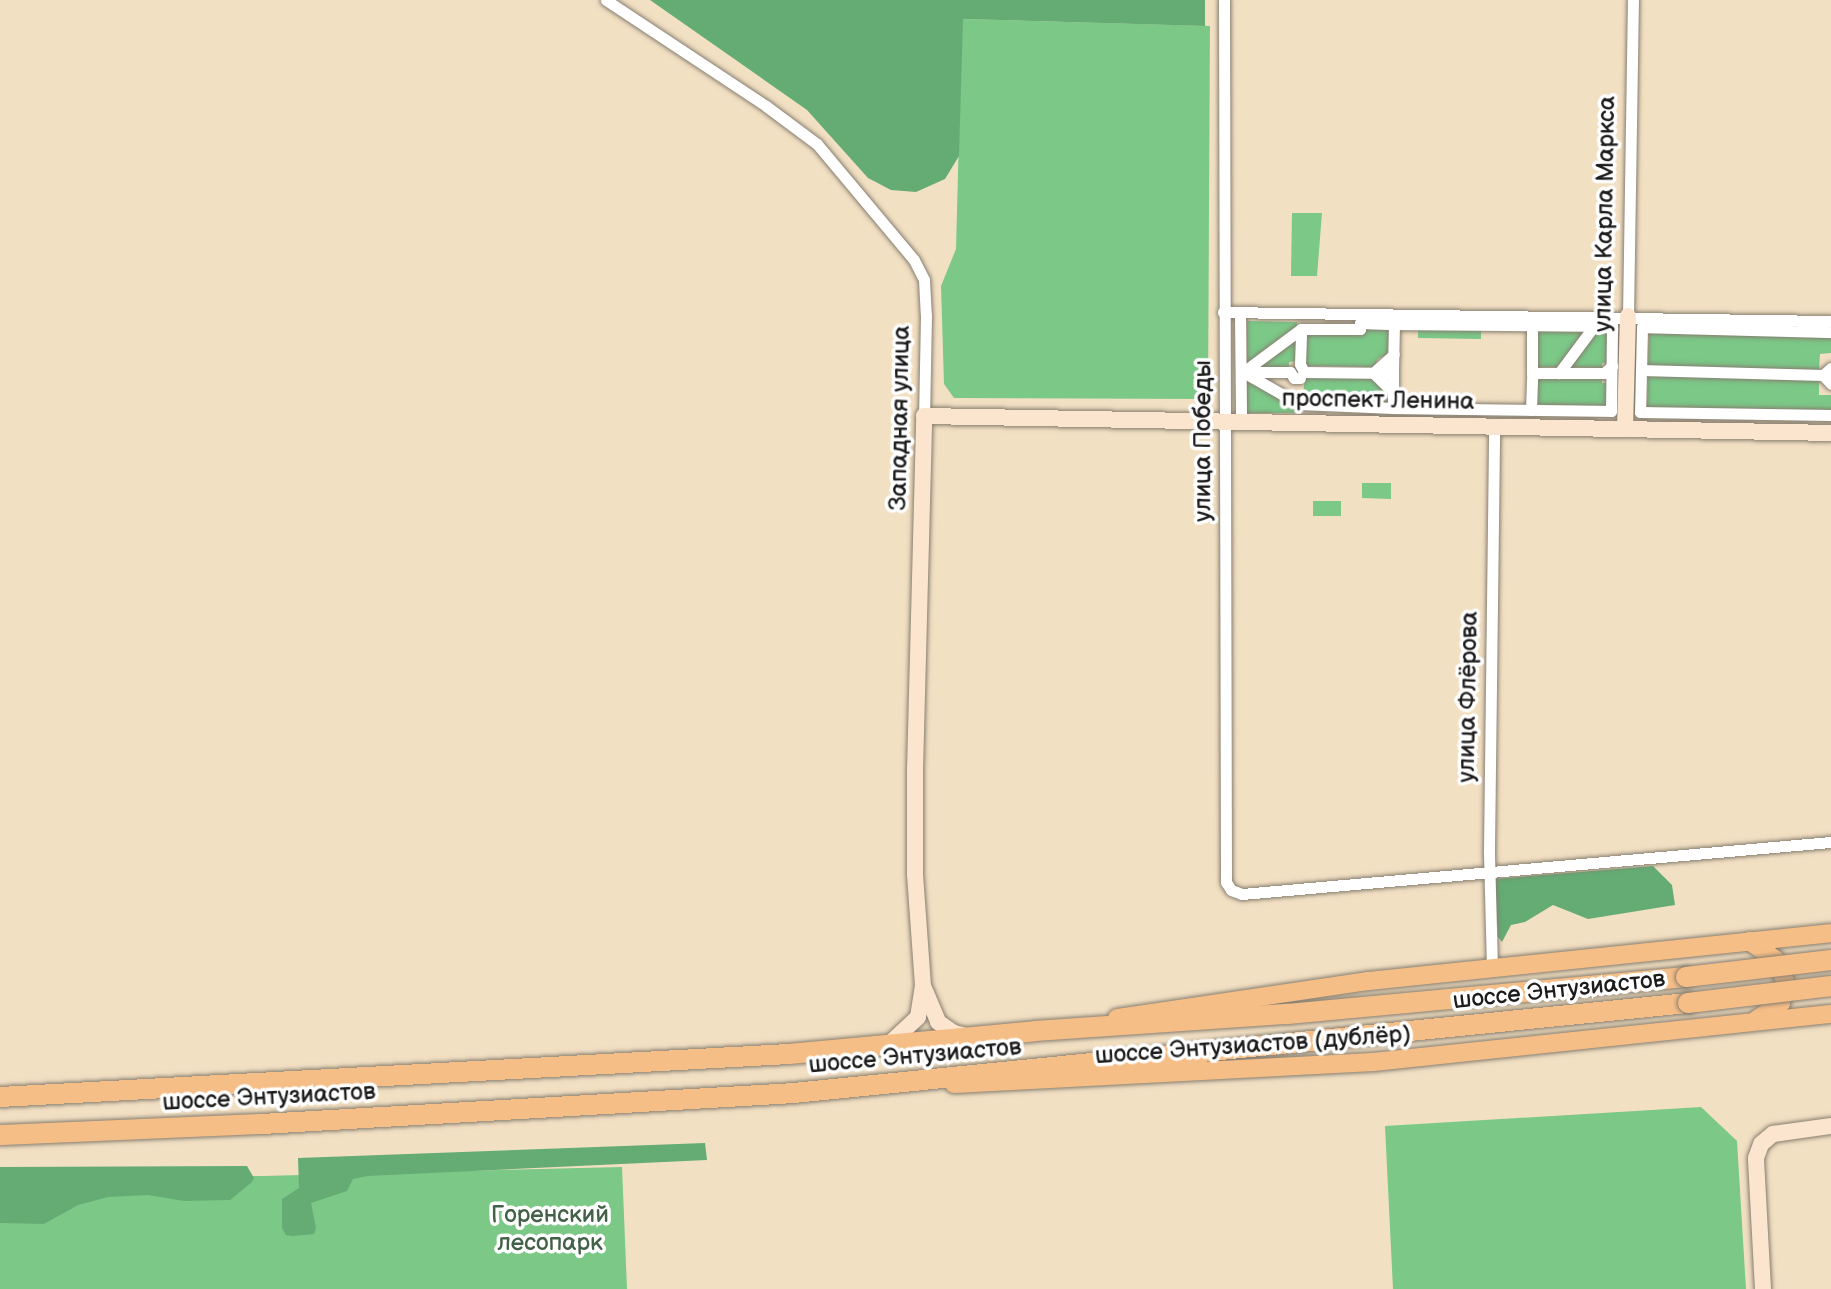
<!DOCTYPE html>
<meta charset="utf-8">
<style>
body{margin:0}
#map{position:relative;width:1831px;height:1289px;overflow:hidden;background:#f2e0c3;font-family:"Balsamiq Sans",sans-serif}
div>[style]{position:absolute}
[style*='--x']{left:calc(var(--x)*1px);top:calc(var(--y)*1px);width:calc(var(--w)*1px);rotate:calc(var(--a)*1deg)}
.green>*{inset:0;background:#7bc887}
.forest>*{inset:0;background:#64ac74}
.roads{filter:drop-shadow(0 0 2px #877e70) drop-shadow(0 0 2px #877e70)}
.street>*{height:11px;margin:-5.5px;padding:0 5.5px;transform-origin:5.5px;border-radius:5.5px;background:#fff}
.secondary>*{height:16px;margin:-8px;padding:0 8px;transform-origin:8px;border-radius:8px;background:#fbe5cf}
.primary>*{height:18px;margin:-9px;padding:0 9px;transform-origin:9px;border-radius:9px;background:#f6be87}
.highway>*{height:20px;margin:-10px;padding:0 10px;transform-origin:10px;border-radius:10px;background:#f6be87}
.bridges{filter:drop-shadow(0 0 2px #877e70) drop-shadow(0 0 2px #877e70)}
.highway-bridge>*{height:20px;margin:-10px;padding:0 10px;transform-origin:10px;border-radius:10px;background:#f6be87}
span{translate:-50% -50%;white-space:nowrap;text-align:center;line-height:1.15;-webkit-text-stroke:7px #fff;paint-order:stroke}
.street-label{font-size:24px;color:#1c1c1c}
.park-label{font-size:24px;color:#426147}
</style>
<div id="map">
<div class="green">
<i style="clip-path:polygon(962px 19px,1210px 26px,1208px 399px,954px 398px,944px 384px,941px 286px,956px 249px)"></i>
<i style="clip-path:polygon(1292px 213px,1322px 213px,1317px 276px,1291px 276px)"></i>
<i style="clip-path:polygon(1247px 321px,1297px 322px,1297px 329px,1247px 366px)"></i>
<i style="clip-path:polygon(1363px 326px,1389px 326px,1388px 354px,1378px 359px,1374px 367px,1306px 366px,1303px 331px)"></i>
<i style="clip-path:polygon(1418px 328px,1481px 329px,1481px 339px,1418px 338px)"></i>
<i style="clip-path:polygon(1534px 331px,1586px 332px,1559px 367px,1534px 367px)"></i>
<i style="clip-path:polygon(1649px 331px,1831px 335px,1831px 353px,1820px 354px,1819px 370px,1648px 366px)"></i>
<i style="clip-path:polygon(1595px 332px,1609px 332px,1608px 363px,1602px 363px,1602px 368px,1568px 367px)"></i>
<i style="clip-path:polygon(1297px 335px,1296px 361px,1289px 362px,1289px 367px,1255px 367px)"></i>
<i style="clip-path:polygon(1648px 375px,1819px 378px,1819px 395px,1831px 395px,1831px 414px,1647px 410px)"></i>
<i style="clip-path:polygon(1534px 376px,1602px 378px,1602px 383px,1608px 383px,1607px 408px,1534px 407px)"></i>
<i style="clip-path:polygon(1247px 378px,1295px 406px,1295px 413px,1246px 413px)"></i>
<i style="clip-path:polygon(1305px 378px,1374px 378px,1379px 387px,1388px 391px,1387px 408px,1350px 401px,1302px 400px)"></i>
<i style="clip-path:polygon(1362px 483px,1391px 483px,1391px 499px,1362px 498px)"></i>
<i style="clip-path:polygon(1313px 501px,1341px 501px,1341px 516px,1313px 516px)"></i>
<i style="clip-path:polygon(1701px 1107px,1737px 1141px,1746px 1289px,1393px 1289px,1385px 1126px)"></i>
<i style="clip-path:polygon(622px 1167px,627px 1289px,0 1289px,0 1177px,262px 1176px)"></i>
</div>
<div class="forest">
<i style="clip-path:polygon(650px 0,1205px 0,1205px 26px,963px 19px,959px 156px,945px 179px,916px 192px,891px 190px,868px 178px,807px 110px)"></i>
<i style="clip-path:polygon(1653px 866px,1672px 885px,1675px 905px,1588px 919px,1553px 905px,1525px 922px,1511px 925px,1502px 942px,1498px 937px,1495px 879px)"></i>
<i style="clip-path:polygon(705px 1143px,707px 1160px,367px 1176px,353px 1179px,347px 1191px,311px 1203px,316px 1228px,314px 1234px,293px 1236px,286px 1235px,282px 1228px,282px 1199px,299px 1188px,298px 1158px)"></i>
<i style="clip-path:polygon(247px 1166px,254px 1178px,252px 1182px,230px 1200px,184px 1201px,148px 1195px,108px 1197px,78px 1205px,44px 1224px,0 1223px,0 1167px)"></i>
</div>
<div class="roads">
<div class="street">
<i style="--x:606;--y:0;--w:192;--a:33.5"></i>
<i style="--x:766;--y:106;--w:64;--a:36.7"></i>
<i style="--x:817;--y:144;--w:151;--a:50.1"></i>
<i style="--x:914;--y:260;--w:22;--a:63"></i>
<i style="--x:924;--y:280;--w:35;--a:87"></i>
<i style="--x:926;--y:315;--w:101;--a:91.1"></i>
<i style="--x:1224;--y:0;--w:882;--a:89.87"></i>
<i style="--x:1226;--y:882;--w:9;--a:58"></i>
<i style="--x:1231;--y:890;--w:12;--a:20"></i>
<i style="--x:1242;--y:894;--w:591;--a:-5.05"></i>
<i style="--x:1223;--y:312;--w:608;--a:0.85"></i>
<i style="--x:1628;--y:316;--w:316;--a:-89.1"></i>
<i style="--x:1240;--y:317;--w:97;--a:89.4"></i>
<i style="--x:1532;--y:325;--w:48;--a:90"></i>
<i style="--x:1532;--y:373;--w:27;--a:0"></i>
<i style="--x:1594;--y:326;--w:59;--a:126.7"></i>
<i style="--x:1559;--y:373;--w:45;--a:0"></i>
<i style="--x:1604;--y:373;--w:11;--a:-41"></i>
<i style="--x:1301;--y:329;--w:72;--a:143.4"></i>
<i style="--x:1243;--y:372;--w:64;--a:29.7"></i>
<i style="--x:1299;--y:404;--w:94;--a:2.4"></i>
<i style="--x:1831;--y:332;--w:189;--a:-178.5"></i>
<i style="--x:1642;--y:327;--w:85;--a:91.3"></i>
<i style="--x:1640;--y:412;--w:191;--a:0.9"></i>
<i style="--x:1831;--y:368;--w:11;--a:139"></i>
<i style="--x:1823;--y:375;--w:12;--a:48"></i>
<i style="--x:1641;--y:370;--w:182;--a:1.6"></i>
<i style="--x:1245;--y:372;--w:45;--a:0"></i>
<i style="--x:1290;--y:372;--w:7;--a:56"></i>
<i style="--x:1294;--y:378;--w:6;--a:0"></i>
<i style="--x:1304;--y:372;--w:89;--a:0.6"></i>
<i style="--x:1393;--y:373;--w:35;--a:90"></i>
<i style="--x:1393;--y:408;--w:218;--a:0.8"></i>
<i style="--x:1611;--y:411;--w:85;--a:-89.3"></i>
<i style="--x:1612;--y:326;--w:218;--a:-179.5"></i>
<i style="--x:1394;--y:324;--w:49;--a:91.2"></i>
<i style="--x:1304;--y:372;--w:9;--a:-117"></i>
<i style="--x:1300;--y:364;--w:35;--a:-88"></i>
<i style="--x:1301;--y:329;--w:59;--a:0"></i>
<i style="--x:1360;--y:329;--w:6;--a:-90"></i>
<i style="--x:1360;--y:323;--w:34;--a:2"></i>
<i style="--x:1393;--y:392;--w:28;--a:-136"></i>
<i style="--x:1373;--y:373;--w:28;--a:-42"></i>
<i style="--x:1531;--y:410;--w:37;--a:-88"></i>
<i style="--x:1492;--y:968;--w:118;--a:-91.5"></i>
<i style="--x:1489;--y:850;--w:424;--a:-89.3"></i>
</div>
<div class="secondary">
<i style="--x:1625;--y:429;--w:113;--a:-88.5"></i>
<i style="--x:923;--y:986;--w:112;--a:-94.1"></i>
<i style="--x:915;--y:874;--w:104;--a:-90"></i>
<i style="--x:915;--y:770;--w:354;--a:-88.5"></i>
<i style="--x:924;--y:416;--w:907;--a:1.07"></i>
<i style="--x:888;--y:1045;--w:41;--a:-43"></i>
<i style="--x:918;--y:1017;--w:31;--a:-81"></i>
<i style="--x:923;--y:986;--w:39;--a:67"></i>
<i style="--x:938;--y:1022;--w:19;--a:35"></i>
<i style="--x:954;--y:1033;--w:11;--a:15"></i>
<i style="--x:1763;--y:1289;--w:131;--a:-93.1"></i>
<i style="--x:1756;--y:1158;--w:15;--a:-70"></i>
<i style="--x:1761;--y:1144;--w:16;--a:-40"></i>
<i style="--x:1773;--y:1134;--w:59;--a:-7.9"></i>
</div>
<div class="primary">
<i style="--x:1749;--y:941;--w:33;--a:35"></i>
<i style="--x:1776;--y:960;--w:23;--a:67"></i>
<i style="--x:1785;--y:981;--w:22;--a:100"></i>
<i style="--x:1781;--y:1003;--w:29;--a:146"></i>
<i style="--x:1117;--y:1018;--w:254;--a:-8.4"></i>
<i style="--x:1368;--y:981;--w:465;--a:-5.9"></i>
<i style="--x:954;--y:1084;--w:420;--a:-3"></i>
<i style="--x:1373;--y:1062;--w:461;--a:-6"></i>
</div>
<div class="highway">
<i style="--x:0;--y:1097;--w:790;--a:-3.12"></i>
<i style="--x:789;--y:1054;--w:247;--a:-5.3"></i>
<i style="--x:1035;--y:1031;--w:253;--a:-3.9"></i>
<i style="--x:1287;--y:1014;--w:401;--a:-5.3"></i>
<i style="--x:0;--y:1135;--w:262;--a:-2.4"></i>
<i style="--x:262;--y:1124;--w:533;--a:-3.33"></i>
<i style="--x:794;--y:1093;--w:899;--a:-5.75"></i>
</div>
</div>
<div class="bridges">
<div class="highway-bridge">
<i style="--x:1686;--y:977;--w:146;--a:-6.7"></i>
<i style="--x:1688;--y:1003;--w:144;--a:-6.8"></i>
</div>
</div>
<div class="street-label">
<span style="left:1605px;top:214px;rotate:-89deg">улица Карла Маркса</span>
<span style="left:1378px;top:400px;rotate:1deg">проспект Ленина</span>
<span style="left:900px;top:418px;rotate:-89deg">Западная улица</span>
<span style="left:1203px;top:441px;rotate:-90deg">улица Победы</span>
<span style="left:1468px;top:697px;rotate:-89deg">улица Флёрова</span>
<span style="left:1559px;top:990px;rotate:-6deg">шоссе Энтузиастов</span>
<span style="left:1253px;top:1045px;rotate:-4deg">шоссе Энтузиастов (дублёр)</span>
<span style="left:915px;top:1056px;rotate:-5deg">шоссе Энтузиастов</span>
<span style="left:269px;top:1097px;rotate:-3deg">шоссе Энтузиастов</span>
</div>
<div class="park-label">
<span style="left:550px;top:1229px">Горенский<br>лесопарк</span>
</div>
</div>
